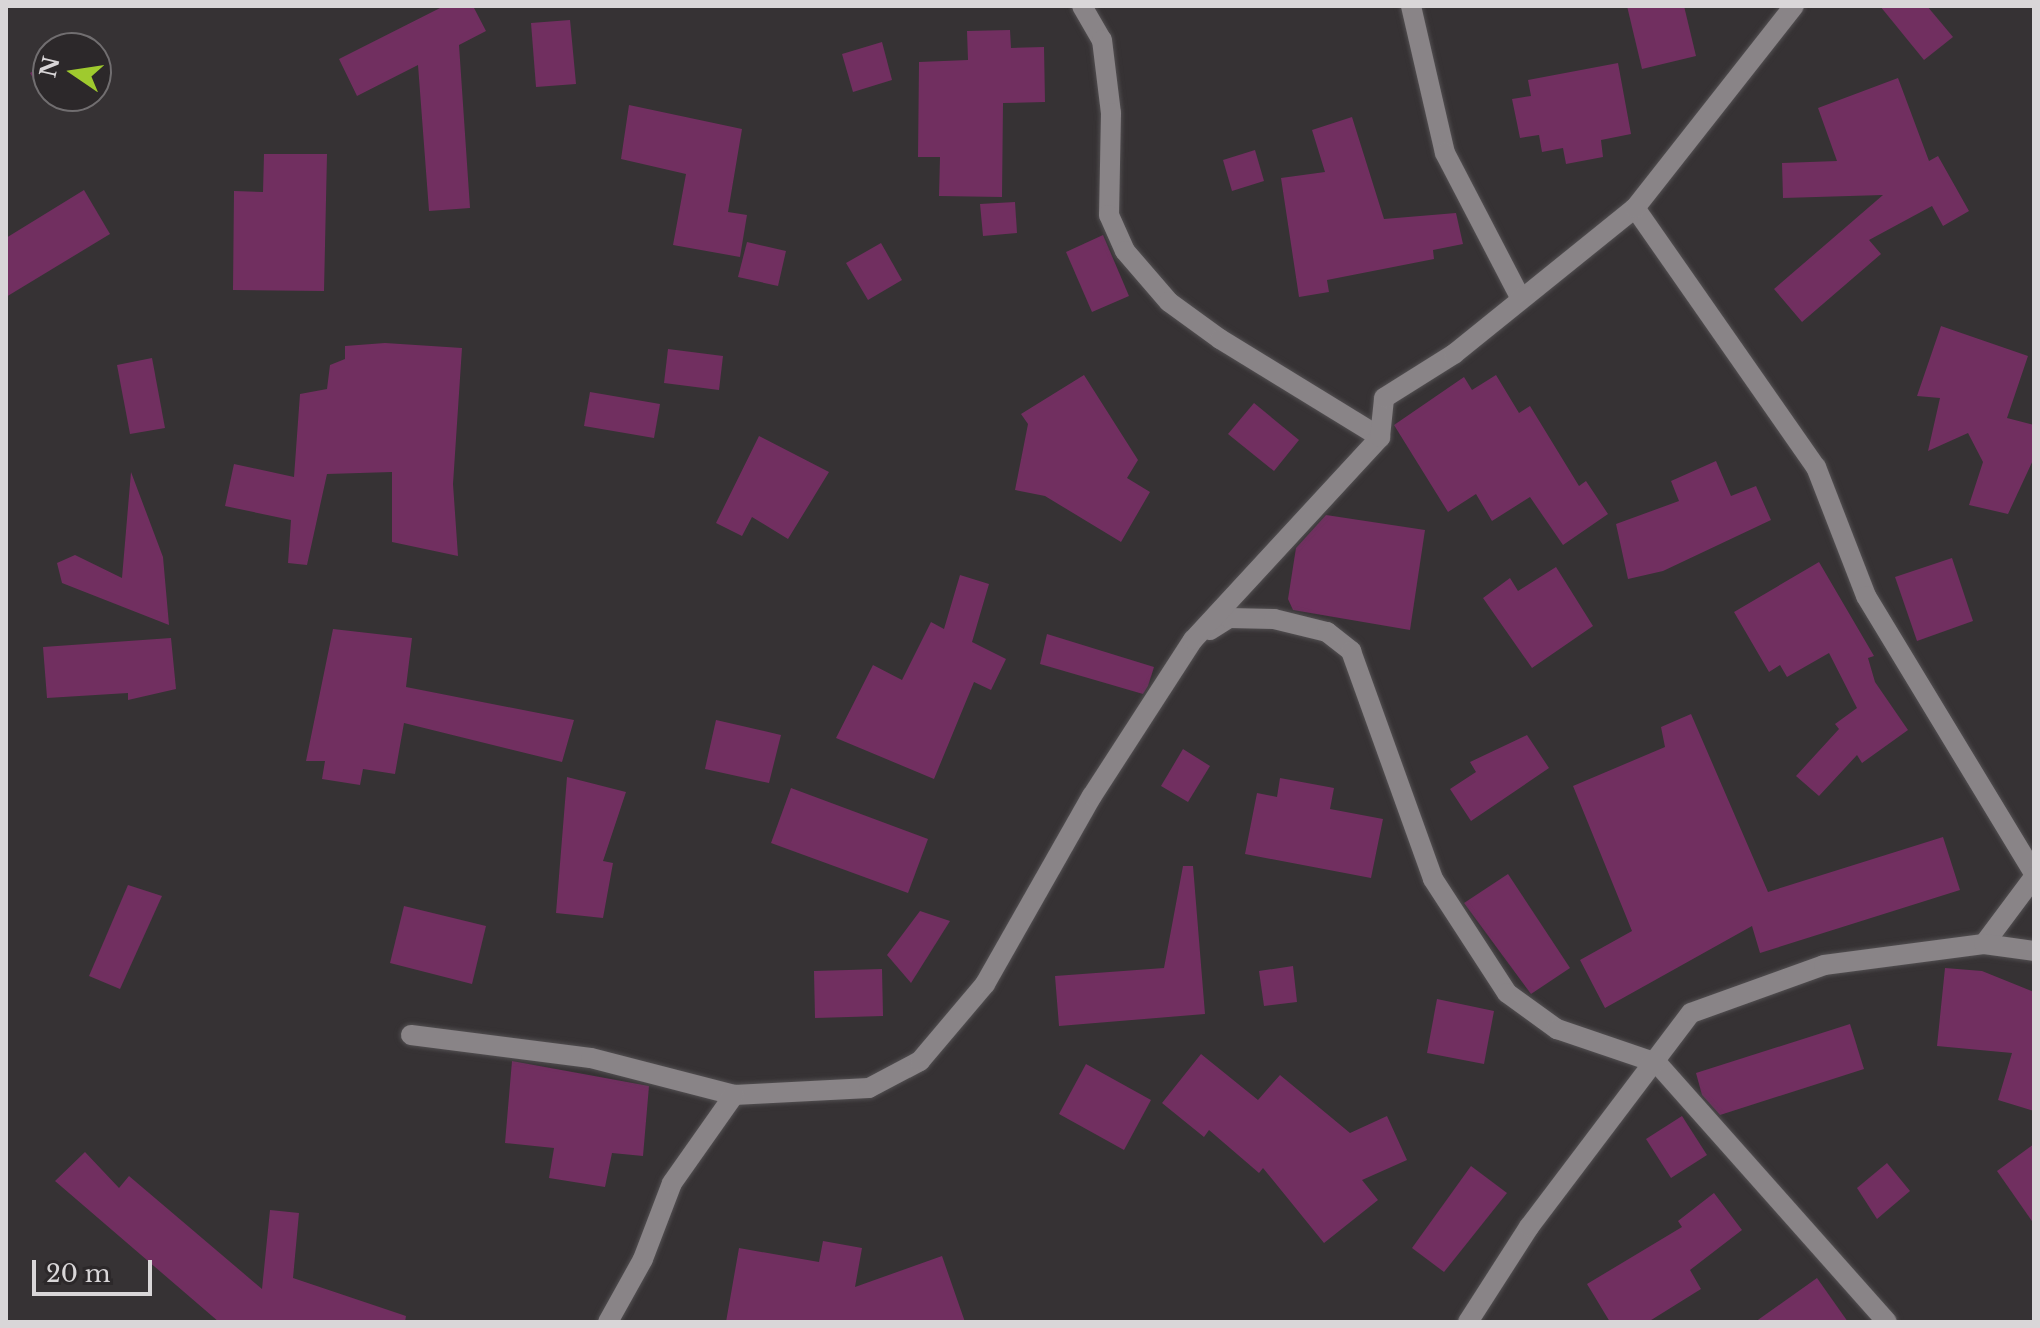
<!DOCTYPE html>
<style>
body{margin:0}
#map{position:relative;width:2040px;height:1328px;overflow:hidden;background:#363234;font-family:"Libre Baskerville",serif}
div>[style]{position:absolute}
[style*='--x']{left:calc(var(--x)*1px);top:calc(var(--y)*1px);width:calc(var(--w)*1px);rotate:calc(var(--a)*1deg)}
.building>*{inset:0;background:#712f60}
.roads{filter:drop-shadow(0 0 2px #524f51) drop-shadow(0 0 2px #524f51)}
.minor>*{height:20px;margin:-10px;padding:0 10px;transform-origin:10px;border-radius:10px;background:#898487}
span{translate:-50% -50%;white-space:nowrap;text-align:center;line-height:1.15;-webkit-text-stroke:6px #2c282a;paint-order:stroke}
.frame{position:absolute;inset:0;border:8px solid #d9d6d8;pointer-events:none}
.north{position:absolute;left:32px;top:32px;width:80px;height:80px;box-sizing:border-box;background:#2c282a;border:2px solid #716e70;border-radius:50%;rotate:283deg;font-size:22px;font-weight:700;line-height:32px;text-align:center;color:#d9d6d8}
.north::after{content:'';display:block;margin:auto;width:28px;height:36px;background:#9fca2e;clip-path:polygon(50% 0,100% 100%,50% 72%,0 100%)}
.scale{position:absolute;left:32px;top:1260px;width:120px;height:36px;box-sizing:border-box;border:4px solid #d9d6d8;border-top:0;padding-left:10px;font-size:24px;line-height:28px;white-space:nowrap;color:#d9d6d8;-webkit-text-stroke:6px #2c282a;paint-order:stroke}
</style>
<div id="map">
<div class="building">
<i style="clip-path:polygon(444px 6px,473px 6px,486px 31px,459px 45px,470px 208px,429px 211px,418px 65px,357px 96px,339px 59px)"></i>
<i style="clip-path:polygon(1627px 6px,1684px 6px,1696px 56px,1642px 69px)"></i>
<i style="clip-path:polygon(1880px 6px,1927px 6px,1953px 37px,1924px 60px)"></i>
<i style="clip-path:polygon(570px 20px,576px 84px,536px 87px,531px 23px)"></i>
<i style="clip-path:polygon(1010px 30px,1011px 48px,1044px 47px,1045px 102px,1003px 103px,1002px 197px,939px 196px,940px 157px,918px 157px,919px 62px,968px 60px,967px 31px)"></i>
<i style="clip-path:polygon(882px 42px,892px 80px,853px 92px,842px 54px)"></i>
<i style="clip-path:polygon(48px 62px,48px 96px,79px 96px,47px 102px,30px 73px)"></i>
<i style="clip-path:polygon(1618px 63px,1631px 134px,1601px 140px,1603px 157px,1566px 164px,1563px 148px,1542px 152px,1539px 135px,1520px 138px,1512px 99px,1531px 96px,1528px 80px)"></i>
<i style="clip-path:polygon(1898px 78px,1929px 161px,1938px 156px,1969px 211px,1943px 226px,1932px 206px,1869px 240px,1881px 254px,1802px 322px,1774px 289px,1883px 195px,1783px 198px,1782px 163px,1837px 161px,1818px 108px)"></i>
<i style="clip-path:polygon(629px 105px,742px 129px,728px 212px,747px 215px,740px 257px,673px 245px,686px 174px,621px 159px)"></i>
<i style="clip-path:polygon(1352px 117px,1384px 219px,1456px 213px,1463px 244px,1433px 250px,1434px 259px,1327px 280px,1329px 292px,1299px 297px,1281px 178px,1325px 172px,1312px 130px)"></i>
<i style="clip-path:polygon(1255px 150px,1264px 181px,1232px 191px,1223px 160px)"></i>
<i style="clip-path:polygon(264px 154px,327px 154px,324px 291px,233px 290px,234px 191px,263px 192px)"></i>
<i style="clip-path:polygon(84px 190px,110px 234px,6px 297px,6px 238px)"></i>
<i style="clip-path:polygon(1015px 202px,1017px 233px,983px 236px,980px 204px)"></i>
<i style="clip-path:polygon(1103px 235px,1129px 296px,1092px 312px,1066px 252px)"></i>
<i style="clip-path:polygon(747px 242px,786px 251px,778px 286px,738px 277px)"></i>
<i style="clip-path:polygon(881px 243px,902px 280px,868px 300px,846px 263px)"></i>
<i style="clip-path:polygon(1941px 326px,2028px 356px,2007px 418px,2034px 425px,2034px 458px,2008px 514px,1969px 505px,1983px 462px,1968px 433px,1928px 451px,1940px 398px,1917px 396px)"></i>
<i style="clip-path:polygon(385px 343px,462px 348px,453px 484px,458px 556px,392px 542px,392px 472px,327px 474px,307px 565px,288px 563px,291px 520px,225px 506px,234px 464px,294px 477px,300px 394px,327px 389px,330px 365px,345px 359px,345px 346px)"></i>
<i style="clip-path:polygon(668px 349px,723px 356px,719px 390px,664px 383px)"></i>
<i style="clip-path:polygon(152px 358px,165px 428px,130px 434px,117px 365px)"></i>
<i style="clip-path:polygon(1084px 375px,1138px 460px,1127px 478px,1150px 492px,1121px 542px,1045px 496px,1015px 490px,1028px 424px,1021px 414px)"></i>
<i style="clip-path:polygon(1496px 375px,1519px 413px,1530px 406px,1579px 486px,1586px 481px,1608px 514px,1563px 545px,1530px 497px,1492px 521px,1476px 494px,1448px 512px,1394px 425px,1464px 377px,1472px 390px)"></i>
<i style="clip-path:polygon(590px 392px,660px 404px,654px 438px,584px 426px)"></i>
<i style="clip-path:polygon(1254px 403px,1299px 440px,1274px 471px,1228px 434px)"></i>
<i style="clip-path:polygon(759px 436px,829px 472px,788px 539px,752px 517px,742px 536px,716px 523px)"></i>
<i style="clip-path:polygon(1716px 461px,1731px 496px,1756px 486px,1771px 520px,1663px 571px,1628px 579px,1616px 524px,1679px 501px,1671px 481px)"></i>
<i style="clip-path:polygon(131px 472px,163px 557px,169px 625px,62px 583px,57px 563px,75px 555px,122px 578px)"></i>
<i style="clip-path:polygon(1326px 515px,1425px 530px,1410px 630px,1293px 610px,1288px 599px,1296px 548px)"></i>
<i style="clip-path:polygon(1952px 558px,1973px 621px,1917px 641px,1895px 577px)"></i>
<i style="clip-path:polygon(1819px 562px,1874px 656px,1868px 658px,1875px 682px,1908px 730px,1862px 763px,1857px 755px,1819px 796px,1796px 776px,1839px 729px,1835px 724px,1857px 708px,1829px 653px,1787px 677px,1780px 665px,1769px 672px,1734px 612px)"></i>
<i style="clip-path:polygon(1556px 567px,1593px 626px,1532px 668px,1483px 598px,1510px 578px,1518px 591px)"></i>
<i style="clip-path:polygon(960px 575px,989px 584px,972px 642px,1006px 659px,991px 690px,974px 682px,934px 779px,836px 738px,873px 665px,902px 680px,931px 622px,944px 629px)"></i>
<i style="clip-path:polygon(333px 629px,412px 638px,406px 687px,574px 720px,562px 762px,404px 723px,395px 774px,363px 769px,360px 785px,322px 779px,325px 761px,306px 761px)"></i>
<i style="clip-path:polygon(1047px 634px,1154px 667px,1148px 686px,1143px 694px,1040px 664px)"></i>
<i style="clip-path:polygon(171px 638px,176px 689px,128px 700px,128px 693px,47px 698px,43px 647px)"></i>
<i style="clip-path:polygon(1691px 714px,1768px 892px,1943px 837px,1960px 890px,1760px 953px,1752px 926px,1605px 1008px,1580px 960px,1632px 931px,1573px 786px,1665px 747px,1661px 727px)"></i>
<i style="clip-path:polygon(716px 720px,781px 735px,769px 783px,705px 769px)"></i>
<i style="clip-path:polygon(1527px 735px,1549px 768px,1471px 821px,1450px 789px,1476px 772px,1470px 762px)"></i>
<i style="clip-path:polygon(1183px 749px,1210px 766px,1188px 802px,1161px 786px)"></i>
<i style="clip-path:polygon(567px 777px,626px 792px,603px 861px,613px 863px,603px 918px,556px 913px)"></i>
<i style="clip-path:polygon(1280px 778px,1334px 788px,1330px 809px,1383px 819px,1371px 878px,1245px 854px,1257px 793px,1277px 797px)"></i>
<i style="clip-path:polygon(791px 788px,928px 839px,908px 893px,771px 843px)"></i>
<i style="clip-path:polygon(1183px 866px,1193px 866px,1205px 1014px,1059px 1026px,1055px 976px,1164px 968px)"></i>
<i style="clip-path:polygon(1508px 874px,1570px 968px,1531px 994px,1464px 903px)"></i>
<i style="clip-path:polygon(128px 885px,162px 896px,120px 989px,89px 976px)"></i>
<i style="clip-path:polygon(404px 906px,486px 926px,472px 984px,390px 963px)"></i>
<i style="clip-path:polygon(920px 911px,950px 921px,911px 983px,887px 955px)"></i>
<i style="clip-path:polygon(1293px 966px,1297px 1002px,1264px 1006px,1259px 971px)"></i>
<i style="clip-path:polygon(1945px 968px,1982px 971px,2034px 992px,2034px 1111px,1998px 1100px,2012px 1053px,1937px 1046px)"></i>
<i style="clip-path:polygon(882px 969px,883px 1016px,815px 1018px,814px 971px)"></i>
<i style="clip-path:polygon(1437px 999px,1494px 1011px,1484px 1064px,1427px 1053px)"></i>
<i style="clip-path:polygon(1850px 1024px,1864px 1069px,1720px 1115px,1702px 1095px,1696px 1073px)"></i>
<i style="clip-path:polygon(1201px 1054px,1258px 1100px,1280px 1075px,1350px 1133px,1387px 1116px,1407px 1160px,1362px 1180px,1378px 1200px,1324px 1243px,1263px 1168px,1259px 1173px,1209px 1130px,1204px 1137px,1162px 1103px)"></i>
<i style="clip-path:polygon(512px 1061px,649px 1086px,643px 1156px,612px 1153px,605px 1187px,549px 1178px,554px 1148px,505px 1143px)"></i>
<i style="clip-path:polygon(1086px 1064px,1151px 1100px,1124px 1150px,1059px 1114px)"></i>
<i style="clip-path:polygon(1682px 1116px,1707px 1155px,1671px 1178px,1646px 1139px)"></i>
<i style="clip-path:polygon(2034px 1144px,2034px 1224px,1997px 1171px)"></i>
<i style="clip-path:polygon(85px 1152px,119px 1188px,129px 1176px,262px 1289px,270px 1210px,299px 1213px,293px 1278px,406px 1316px,405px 1322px,219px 1322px,55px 1181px)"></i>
<i style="clip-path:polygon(1887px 1163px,1910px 1191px,1877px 1219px,1857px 1188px)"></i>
<i style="clip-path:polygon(1471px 1166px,1507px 1193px,1444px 1272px,1412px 1248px)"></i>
<i style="clip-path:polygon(1714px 1193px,1742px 1230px,1690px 1270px,1701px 1289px,1648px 1322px,1610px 1322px,1587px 1284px,1682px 1227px,1678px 1221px)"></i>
<i style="clip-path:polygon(823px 1241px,862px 1248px,855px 1287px,942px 1256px,965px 1322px,726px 1322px,739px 1248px,819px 1262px)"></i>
<i style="clip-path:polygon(1817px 1278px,1848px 1322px,1755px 1322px)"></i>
</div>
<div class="roads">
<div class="minor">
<i style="--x:1082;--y:6;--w:39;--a:60"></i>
<i style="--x:1102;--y:40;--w:74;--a:83"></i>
<i style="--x:1111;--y:113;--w:102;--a:91.1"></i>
<i style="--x:1109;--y:215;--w:39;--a:66"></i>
<i style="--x:1125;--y:251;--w:67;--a:49.2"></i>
<i style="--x:1169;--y:302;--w:63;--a:36"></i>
<i style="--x:1220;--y:339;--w:188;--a:31.5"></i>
<i style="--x:1411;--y:6;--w:151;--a:77"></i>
<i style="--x:1445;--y:153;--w:162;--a:62.5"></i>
<i style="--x:1635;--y:208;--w:316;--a:55.1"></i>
<i style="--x:1816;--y:467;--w:138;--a:68.8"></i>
<i style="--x:1866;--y:596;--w:324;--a:58.8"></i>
<i style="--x:1210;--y:630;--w:22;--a:-32"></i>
<i style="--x:1229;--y:618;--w:45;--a:1.3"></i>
<i style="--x:1274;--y:619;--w:55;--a:13.8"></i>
<i style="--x:1327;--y:632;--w:31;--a:38"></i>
<i style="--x:1351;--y:651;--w:242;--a:70.2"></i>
<i style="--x:1433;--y:879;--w:136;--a:57"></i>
<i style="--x:1507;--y:993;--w:62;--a:35.8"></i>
<i style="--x:1557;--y:1029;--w:106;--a:18.8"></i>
<i style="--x:1657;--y:1063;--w:346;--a:48.4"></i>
<i style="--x:1984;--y:944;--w:84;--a:-53.3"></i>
<i style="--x:411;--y:1035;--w:181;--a:7.3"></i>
<i style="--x:591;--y:1058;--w:148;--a:14.5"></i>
<i style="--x:734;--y:1095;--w:135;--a:-3"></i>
<i style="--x:869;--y:1088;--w:58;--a:-27.9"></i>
<i style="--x:920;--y:1061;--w:101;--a:-49.8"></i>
<i style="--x:985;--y:984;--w:216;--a:-60.4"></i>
<i style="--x:1092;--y:796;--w:186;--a:-57.1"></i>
<i style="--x:1193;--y:640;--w:276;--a:-47.3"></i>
<i style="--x:1380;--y:437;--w:39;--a:-84"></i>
<i style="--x:1384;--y:398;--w:83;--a:-32.2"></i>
<i style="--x:1454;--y:354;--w:233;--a:-38.9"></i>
<i style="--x:1635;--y:208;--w:257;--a:-51.8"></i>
<i style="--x:608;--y:1322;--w:72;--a:-60.9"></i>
<i style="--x:643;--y:1259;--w:81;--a:-69.1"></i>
<i style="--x:672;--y:1183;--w:108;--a:-54.8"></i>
<i style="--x:1468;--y:1322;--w:113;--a:-57.3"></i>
<i style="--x:1529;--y:1227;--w:268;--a:-52.9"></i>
<i style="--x:1691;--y:1013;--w:141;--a:-19.8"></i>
<i style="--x:1824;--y:965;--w:161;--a:-7.5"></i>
<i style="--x:1984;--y:944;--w:50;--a:8"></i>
</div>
</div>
<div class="frame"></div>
<div class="north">N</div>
<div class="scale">20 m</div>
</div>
